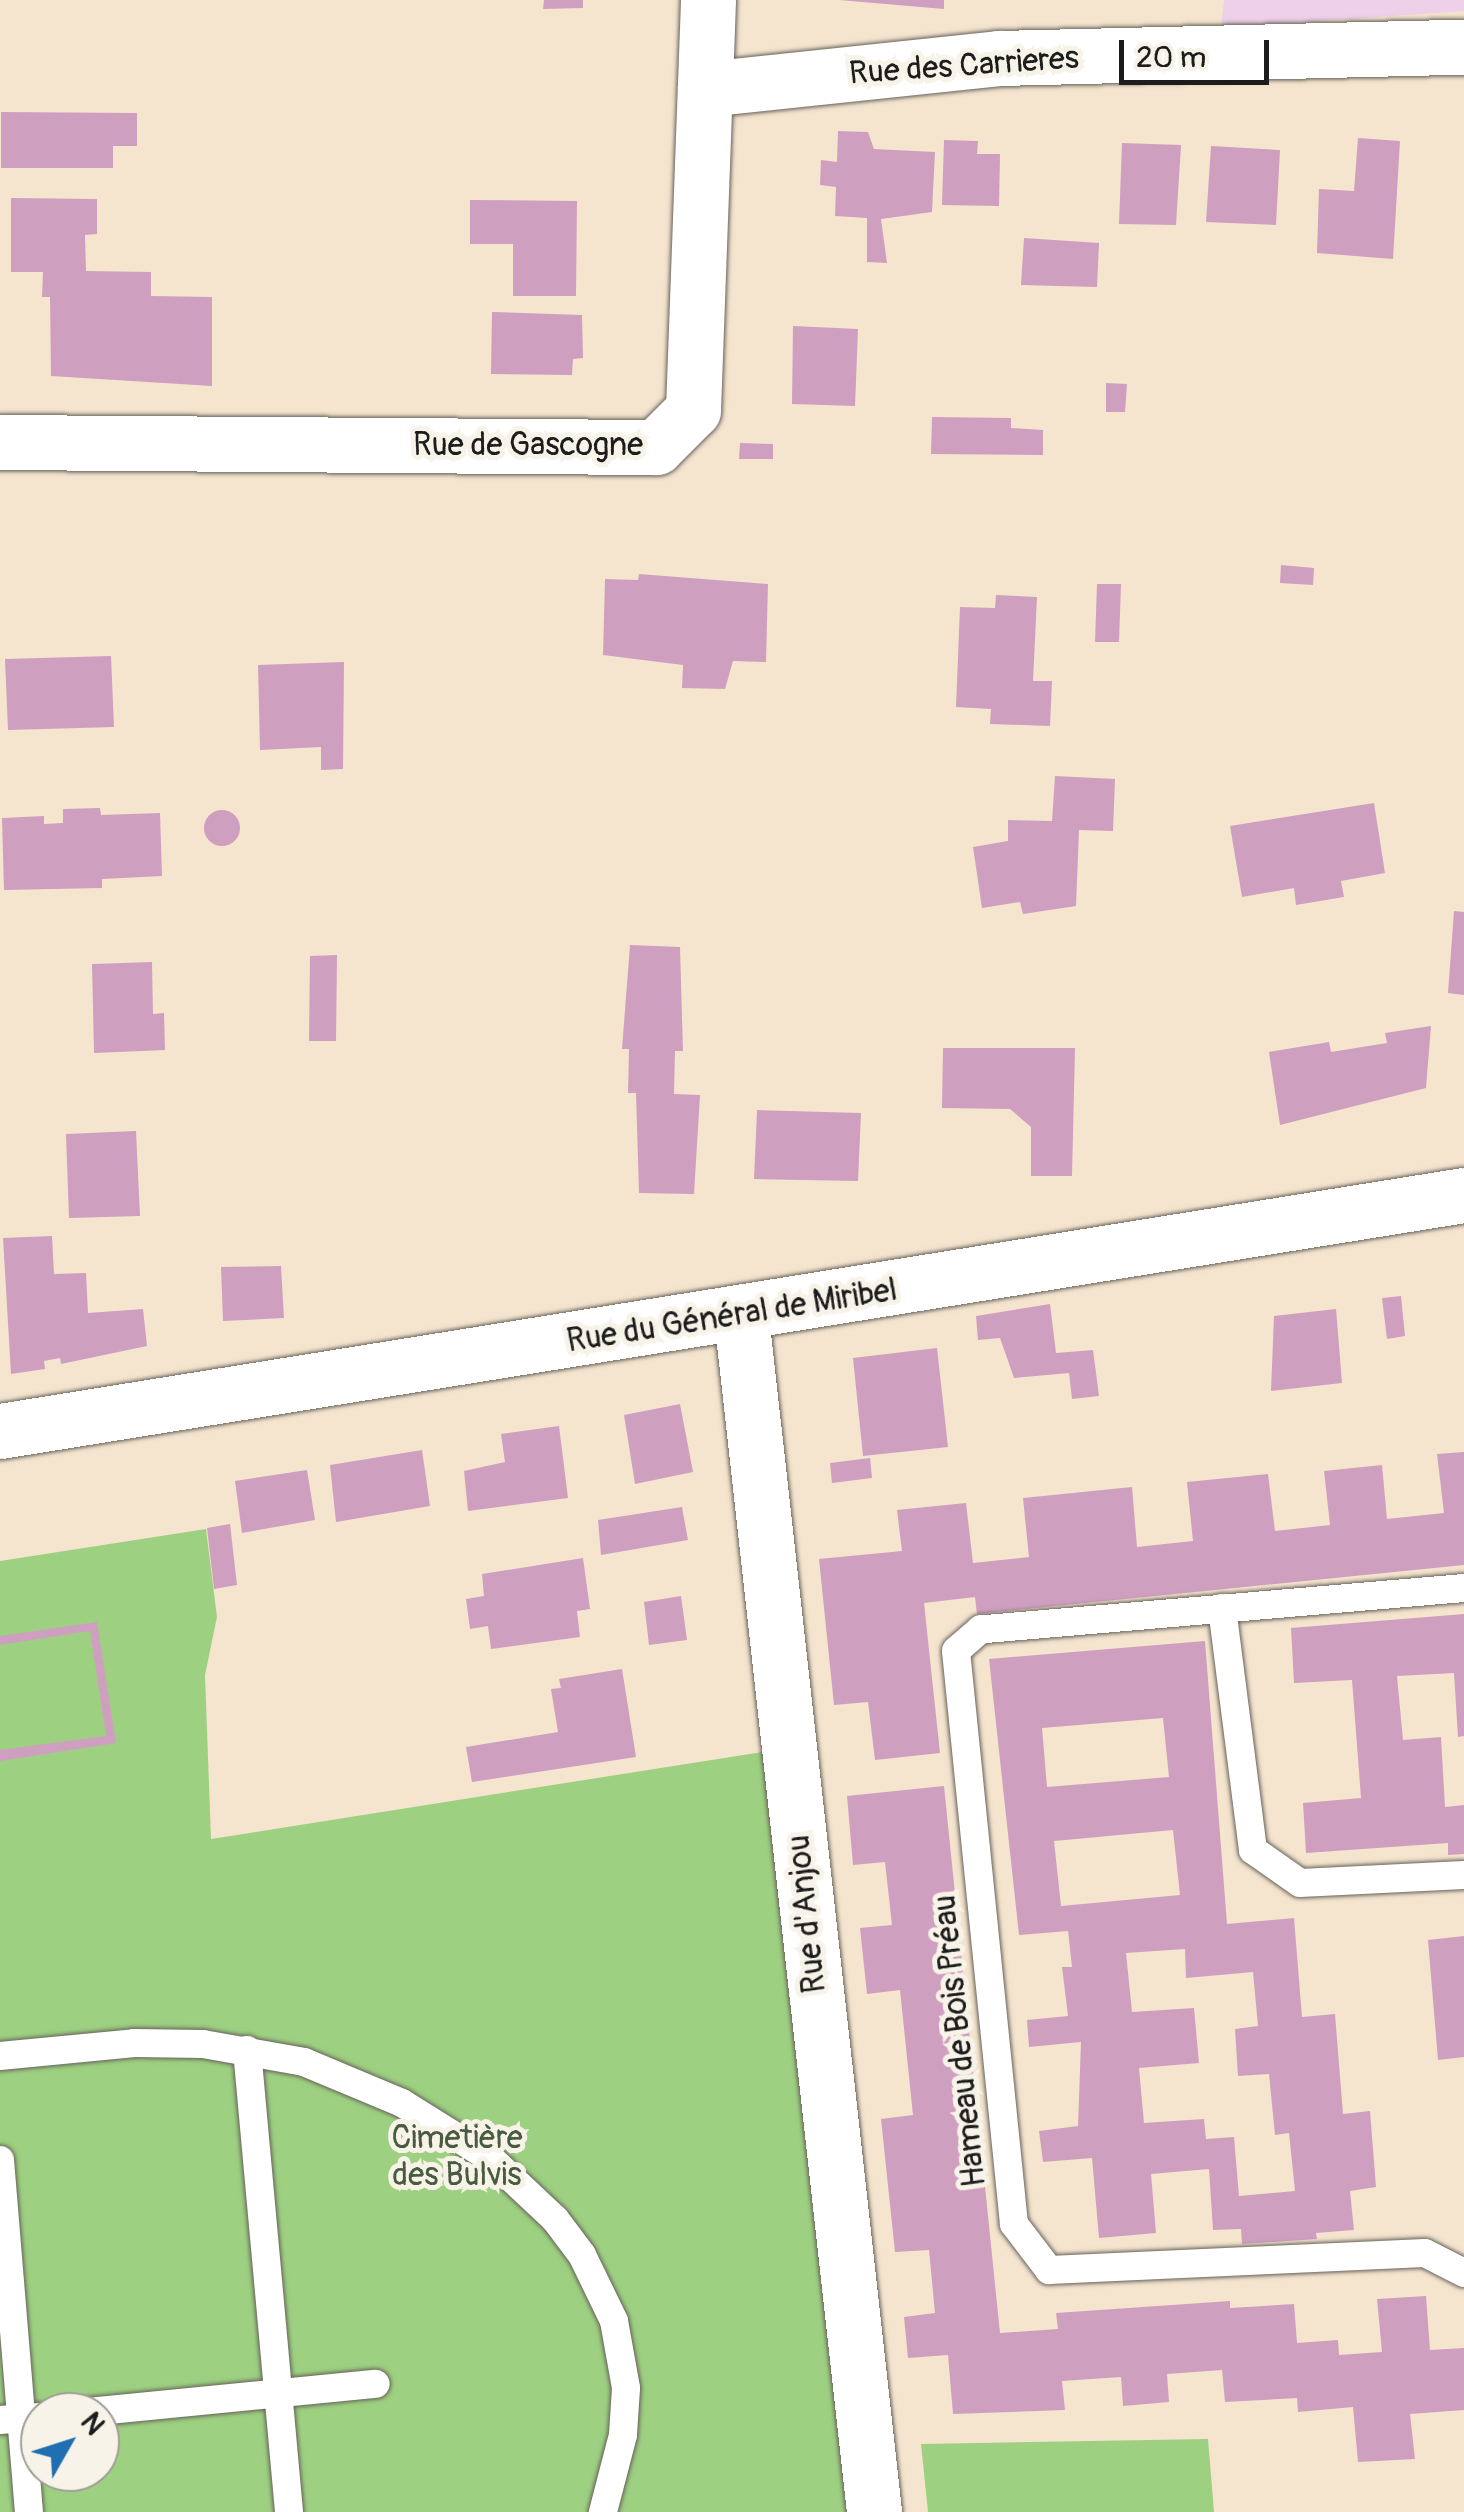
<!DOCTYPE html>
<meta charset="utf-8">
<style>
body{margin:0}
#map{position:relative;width:1464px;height:2512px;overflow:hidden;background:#f5e5cf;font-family:Pangolin,sans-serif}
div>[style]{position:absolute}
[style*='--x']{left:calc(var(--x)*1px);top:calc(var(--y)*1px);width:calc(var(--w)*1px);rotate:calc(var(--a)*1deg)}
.built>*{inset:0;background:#eed0e8}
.green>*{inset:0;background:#9dd181}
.building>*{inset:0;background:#cf9fc0}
.round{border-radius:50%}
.roads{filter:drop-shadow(0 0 2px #68625b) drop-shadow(0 0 2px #68625b)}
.service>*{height:28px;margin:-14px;padding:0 14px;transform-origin:14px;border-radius:14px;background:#fff}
.minor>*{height:55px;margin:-27.5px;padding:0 27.5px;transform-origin:27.5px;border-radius:27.5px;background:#fff}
span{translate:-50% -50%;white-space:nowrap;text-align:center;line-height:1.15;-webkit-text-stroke:10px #f7f3e8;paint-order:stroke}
.street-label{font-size:32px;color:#1c1c1c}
.park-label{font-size:32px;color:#495b3f}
.north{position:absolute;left:20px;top:2392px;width:100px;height:100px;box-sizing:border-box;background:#f7f3e8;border:2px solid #9f9d96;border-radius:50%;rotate:51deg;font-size:28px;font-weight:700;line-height:40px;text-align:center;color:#1c1c1c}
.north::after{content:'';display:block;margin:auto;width:35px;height:45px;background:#1f6fb2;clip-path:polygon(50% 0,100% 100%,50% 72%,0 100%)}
.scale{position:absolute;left:1119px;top:40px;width:150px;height:45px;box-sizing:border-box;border:5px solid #1c1c1c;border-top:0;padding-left:12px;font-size:30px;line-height:35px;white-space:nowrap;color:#1c1c1c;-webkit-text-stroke:8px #f7f3e8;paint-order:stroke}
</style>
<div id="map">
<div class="built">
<i style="clip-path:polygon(1224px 0,1464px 0,1464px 11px,1221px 28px)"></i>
</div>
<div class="green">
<i style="clip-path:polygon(evenodd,206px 1529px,217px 1617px,205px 1675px,211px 1839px,768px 1751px,855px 2512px,0 2512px,0 1561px,206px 1529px,40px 2412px,100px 2412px,100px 2472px,40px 2472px,40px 2412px)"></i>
<i style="clip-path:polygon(1208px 2439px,1214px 2512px,928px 2512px,921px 2444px)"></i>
</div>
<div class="building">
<i style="clip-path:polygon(544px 0,583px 0,583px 8px,543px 9px)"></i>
<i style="clip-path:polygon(839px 0,944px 0,944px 9px)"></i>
<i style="clip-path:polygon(1px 112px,137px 113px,137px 146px,113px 146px,113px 168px,1px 168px)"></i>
<i style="clip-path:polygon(838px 131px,868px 132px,874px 149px,935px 152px,932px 212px,881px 219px,887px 263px,867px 262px,867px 218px,835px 216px,836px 187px,820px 185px,821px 160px,837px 162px)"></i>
<i style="clip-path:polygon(1358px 138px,1400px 141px,1393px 259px,1317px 253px,1319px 189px,1354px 191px)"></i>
<i style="clip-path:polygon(944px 140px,978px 141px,977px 154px,1000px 154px,999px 206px,942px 205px)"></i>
<i style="clip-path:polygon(1122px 143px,1181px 145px,1176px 225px,1119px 224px)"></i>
<i style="clip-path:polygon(1211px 146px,1280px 150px,1276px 225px,1206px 222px)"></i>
<i style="clip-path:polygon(11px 198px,97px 199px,97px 234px,85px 235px,86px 271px,151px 272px,151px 296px,212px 297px,212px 386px,51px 376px,50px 297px,42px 297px,43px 272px,11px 272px)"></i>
<i style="clip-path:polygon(470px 200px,577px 201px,576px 296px,513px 296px,513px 244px,470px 244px)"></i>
<i style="clip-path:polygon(1024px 238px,1099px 243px,1097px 287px,1021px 285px)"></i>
<i style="clip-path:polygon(492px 312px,582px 315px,583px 358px,573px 359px,572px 375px,491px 374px)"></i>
<i style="clip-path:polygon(793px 326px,858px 329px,855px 406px,792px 404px)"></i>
<i style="clip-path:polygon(1106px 383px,1127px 384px,1125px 412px,1106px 412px)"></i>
<i style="clip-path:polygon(932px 417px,1011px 418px,1011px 428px,1043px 430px,1043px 455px,931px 454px)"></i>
<i style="clip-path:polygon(740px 443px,773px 444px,773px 459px,739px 459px)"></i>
<i style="clip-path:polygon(1281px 565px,1314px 568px,1313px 585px,1280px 583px)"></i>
<i style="clip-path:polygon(639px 574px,768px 584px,766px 662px,733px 661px,725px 689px,682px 688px,683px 665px,603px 655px,605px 579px,638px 580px)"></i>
<i style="clip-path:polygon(1097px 584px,1121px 584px,1119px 642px,1095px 642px)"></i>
<i style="clip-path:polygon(996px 595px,1037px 597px,1033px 681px,1052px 681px,1050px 726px,990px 724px,991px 709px,956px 707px,960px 607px,995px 608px)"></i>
<i style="clip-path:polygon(111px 656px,114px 727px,8px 730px,5px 659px)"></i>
<i style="clip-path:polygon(344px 662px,343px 769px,321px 770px,321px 747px,260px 750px,258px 665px)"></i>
<i style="clip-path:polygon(1055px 776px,1115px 779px,1113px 831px,1079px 830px,1076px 906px,1023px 914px,1020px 902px,982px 908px,973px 847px,1008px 841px,1008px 820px,1052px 821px)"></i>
<i style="clip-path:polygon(1374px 803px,1385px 873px,1341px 881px,1344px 897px,1296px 905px,1294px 888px,1242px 897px,1230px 826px)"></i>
<i style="clip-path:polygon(100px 808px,101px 815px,160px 813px,162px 876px,102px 879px,102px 888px,4px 890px,2px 818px,44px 816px,44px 824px,63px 823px,63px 809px)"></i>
<i class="round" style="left:204px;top:810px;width:36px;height:36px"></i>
<i style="clip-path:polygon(1454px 911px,1464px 912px,1464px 995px,1448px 993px)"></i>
<i style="clip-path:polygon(630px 945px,680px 947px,683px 1051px,675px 1051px,674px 1094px,700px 1095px,694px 1194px,639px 1193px,636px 1093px,628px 1093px,629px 1049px,622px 1049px)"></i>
<i style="clip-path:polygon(337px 955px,336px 1041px,309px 1041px,310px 956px)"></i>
<i style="clip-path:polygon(152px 962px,153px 1014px,164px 1013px,165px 1050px,94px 1053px,92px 964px)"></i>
<i style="clip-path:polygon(1431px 1026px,1426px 1088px,1280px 1125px,1269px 1052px,1329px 1042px,1331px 1052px,1387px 1043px,1385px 1033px)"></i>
<i style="clip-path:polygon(943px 1048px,1075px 1048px,1072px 1176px,1031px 1176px,1031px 1127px,1010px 1109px,942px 1108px)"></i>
<i style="clip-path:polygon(757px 1110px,861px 1113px,858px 1181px,754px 1179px)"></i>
<i style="clip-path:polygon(136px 1131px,140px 1216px,69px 1218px,66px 1134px)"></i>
<i style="clip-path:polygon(52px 1236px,54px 1274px,86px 1273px,88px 1313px,143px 1309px,147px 1346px,61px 1364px,60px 1358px,44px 1361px,45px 1369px,11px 1374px,3px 1238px)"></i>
<i style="clip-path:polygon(281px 1266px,284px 1318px,223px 1321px,221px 1267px)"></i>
<i style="clip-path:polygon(1401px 1296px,1405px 1336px,1387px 1339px,1382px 1298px)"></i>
<i style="clip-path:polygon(1050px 1304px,1056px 1353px,1093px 1350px,1099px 1396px,1072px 1399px,1069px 1373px,1014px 1378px,1000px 1338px,978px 1340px,976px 1316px)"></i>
<i style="clip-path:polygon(1336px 1309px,1342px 1383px,1271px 1391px,1274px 1316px)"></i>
<i style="clip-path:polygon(937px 1348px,948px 1447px,863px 1456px,853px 1358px)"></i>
<i style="clip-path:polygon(680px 1404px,693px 1472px,635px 1484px,624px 1415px)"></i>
<i style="clip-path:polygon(559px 1426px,568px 1498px,468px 1511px,464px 1471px,505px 1462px,501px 1434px)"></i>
<i style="clip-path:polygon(422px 1450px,430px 1506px,336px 1522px,330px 1465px)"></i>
<i style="clip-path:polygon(1464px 1452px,1464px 1565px,977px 1614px,975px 1597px,924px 1603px,940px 1753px,875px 1760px,868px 1702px,834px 1705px,819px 1559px,902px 1551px,897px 1510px,966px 1503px,973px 1563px,1029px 1557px,1023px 1498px,1132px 1487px,1137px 1547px,1193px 1541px,1187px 1482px,1268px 1474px,1275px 1531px,1330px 1525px,1324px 1471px,1382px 1465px,1387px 1519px,1444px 1513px,1437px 1454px)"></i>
<i style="clip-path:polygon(870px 1458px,872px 1478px,832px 1483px,830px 1463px)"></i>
<i style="clip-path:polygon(307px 1470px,315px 1520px,242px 1533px,235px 1481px)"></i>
<i style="clip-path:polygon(682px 1507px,688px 1540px,601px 1555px,598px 1520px)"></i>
<i style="clip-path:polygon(230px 1524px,237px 1585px,214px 1589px,207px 1528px)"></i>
<i style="clip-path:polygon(583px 1558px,590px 1609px,577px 1611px,580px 1637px,491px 1649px,488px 1626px,470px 1629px,466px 1599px,484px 1596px,482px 1574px)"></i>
<i style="clip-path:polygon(681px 1596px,687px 1640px,649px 1645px,644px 1602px)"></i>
<i style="clip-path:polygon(1464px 1614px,1464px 1736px,1458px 1737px,1454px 1673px,1397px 1676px,1403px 1740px,1441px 1737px,1445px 1807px,1464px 1805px,1464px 1854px,1448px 1855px,1448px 1843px,1306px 1853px,1303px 1803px,1361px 1798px,1352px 1680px,1294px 1683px,1291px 1628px)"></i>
<i style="clip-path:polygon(97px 1622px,116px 1743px,0 1761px,0 1750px,106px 1736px,90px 1631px,0 1645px,0 1636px)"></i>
<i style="clip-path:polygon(evenodd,1205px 1641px,1227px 1924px,1294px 1918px,1302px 2017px,1335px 2014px,1343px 2114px,1370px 2111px,1376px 2187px,1350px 2191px,1354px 2230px,1316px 2233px,1317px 2239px,1242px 2244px,1241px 2229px,1213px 2230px,1209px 2169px,1151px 2174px,1156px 2233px,1099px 2238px,1092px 2158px,1043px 2162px,1039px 2131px,1078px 2126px,1081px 2042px,1029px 2047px,1027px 2020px,1068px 2016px,1062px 1967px,1072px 1967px,1068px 1931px,1019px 1935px,989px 1659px,1205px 1641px,1163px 1718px,1169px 1777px,1047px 1787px,1042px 1728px,1163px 1718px,1205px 1641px,1173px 1830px,1180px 1895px,1061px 1906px,1054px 1841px,1173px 1830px,1205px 1641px,1185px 1949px,1186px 1978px,1253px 1972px,1258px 2026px,1235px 2029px,1238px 2076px,1269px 2074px,1275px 2135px,1289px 2133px,1295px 2191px,1239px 2196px,1234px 2137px,1206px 2139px,1204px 2119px,1144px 2123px,1139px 2068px,1199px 2063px,1194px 2008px,1132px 2012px,1126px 1953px,1185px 1949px)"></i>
<i style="clip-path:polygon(622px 1669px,636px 1757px,472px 1782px,466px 1747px,558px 1732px,551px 1689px,561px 1688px,559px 1679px)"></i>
<i style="clip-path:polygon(944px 1786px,1000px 2333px,1058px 2329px,1056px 2313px,1230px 2301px,1230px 2308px,1294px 2304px,1297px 2343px,1338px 2340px,1339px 2355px,1382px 2352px,1377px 2299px,1426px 2296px,1430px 2350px,1464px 2348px,1464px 2410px,1410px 2414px,1415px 2459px,1358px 2462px,1353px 2407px,1298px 2412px,1297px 2398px,1225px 2402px,1222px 2370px,1167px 2374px,1169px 2402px,1123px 2406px,1121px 2377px,1062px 2381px,1065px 2410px,953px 2414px,948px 2355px,908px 2358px,904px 2317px,935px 2313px,929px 2250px,895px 2252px,881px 2119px,913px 2115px,900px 1990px,867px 1994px,860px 1928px,892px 1925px,885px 1862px,853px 1865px,847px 1796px)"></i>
<i style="clip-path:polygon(1464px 1936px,1464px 2057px,1438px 2060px,1428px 1940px)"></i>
</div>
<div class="roads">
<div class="service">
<i style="--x:1464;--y:1588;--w:485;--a:175.1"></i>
<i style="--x:981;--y:1629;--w:33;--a:139"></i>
<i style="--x:956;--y:1651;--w:576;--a:84.22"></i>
<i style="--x:1014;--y:2224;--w:58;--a:52.7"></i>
<i style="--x:1049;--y:2270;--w:376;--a:-2.6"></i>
<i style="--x:1425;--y:2253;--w:44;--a:27.1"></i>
<i style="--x:1222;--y:1608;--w:244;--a:82.7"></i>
<i style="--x:1253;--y:1850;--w:57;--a:35.1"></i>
<i style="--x:1300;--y:1883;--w:164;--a:-2.8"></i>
<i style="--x:247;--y:2050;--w:464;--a:84.8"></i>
<i style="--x:0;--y:2056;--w:135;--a:-5.5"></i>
<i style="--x:134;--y:2043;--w:69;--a:0.8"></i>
<i style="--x:203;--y:2044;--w:103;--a:10.1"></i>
<i style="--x:304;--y:2062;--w:106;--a:22.7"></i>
<i style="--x:402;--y:2103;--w:104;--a:32"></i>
<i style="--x:490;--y:2158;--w:89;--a:43.2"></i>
<i style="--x:555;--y:2219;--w:45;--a:53.1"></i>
<i style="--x:582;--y:2255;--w:73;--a:64.1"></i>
<i style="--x:614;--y:2321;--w:68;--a:79.8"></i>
<i style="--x:626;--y:2388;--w:47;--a:93.7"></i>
<i style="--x:623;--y:2435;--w:80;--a:104.6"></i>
<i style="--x:0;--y:2160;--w:353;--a:85.3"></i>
<i style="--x:88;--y:2412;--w:289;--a:-5.6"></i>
<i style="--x:0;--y:2420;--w:40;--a:-4.3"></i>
</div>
<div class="minor">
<i style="--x:705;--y:89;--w:296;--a:-6"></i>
<i style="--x:999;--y:58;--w:465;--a:-1.4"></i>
<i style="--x:0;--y:442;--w:656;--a:0.44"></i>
<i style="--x:656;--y:447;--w:52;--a:-45"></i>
<i style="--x:693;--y:410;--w:410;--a:-87.9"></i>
<i style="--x:741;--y:1316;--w:1203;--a:83.65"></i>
<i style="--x:0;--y:1431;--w:1483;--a:-9.16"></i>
</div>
</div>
<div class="street-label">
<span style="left:964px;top:66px;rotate:-4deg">Rue des Carrieres</span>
<span style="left:528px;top:445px">Rue de Gascogne</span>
<span style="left:732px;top:1316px;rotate:-9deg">Rue du Général de Miribel</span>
<span style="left:807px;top:1914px;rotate:-96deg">Rue d'Anjou</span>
<span style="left:960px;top:2041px;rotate:-96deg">Hameau de Bois Préau</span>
</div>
<div class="park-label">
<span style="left:457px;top:2157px">Cimetière<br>des Bulvis</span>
</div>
<div class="north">N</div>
<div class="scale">20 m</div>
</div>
